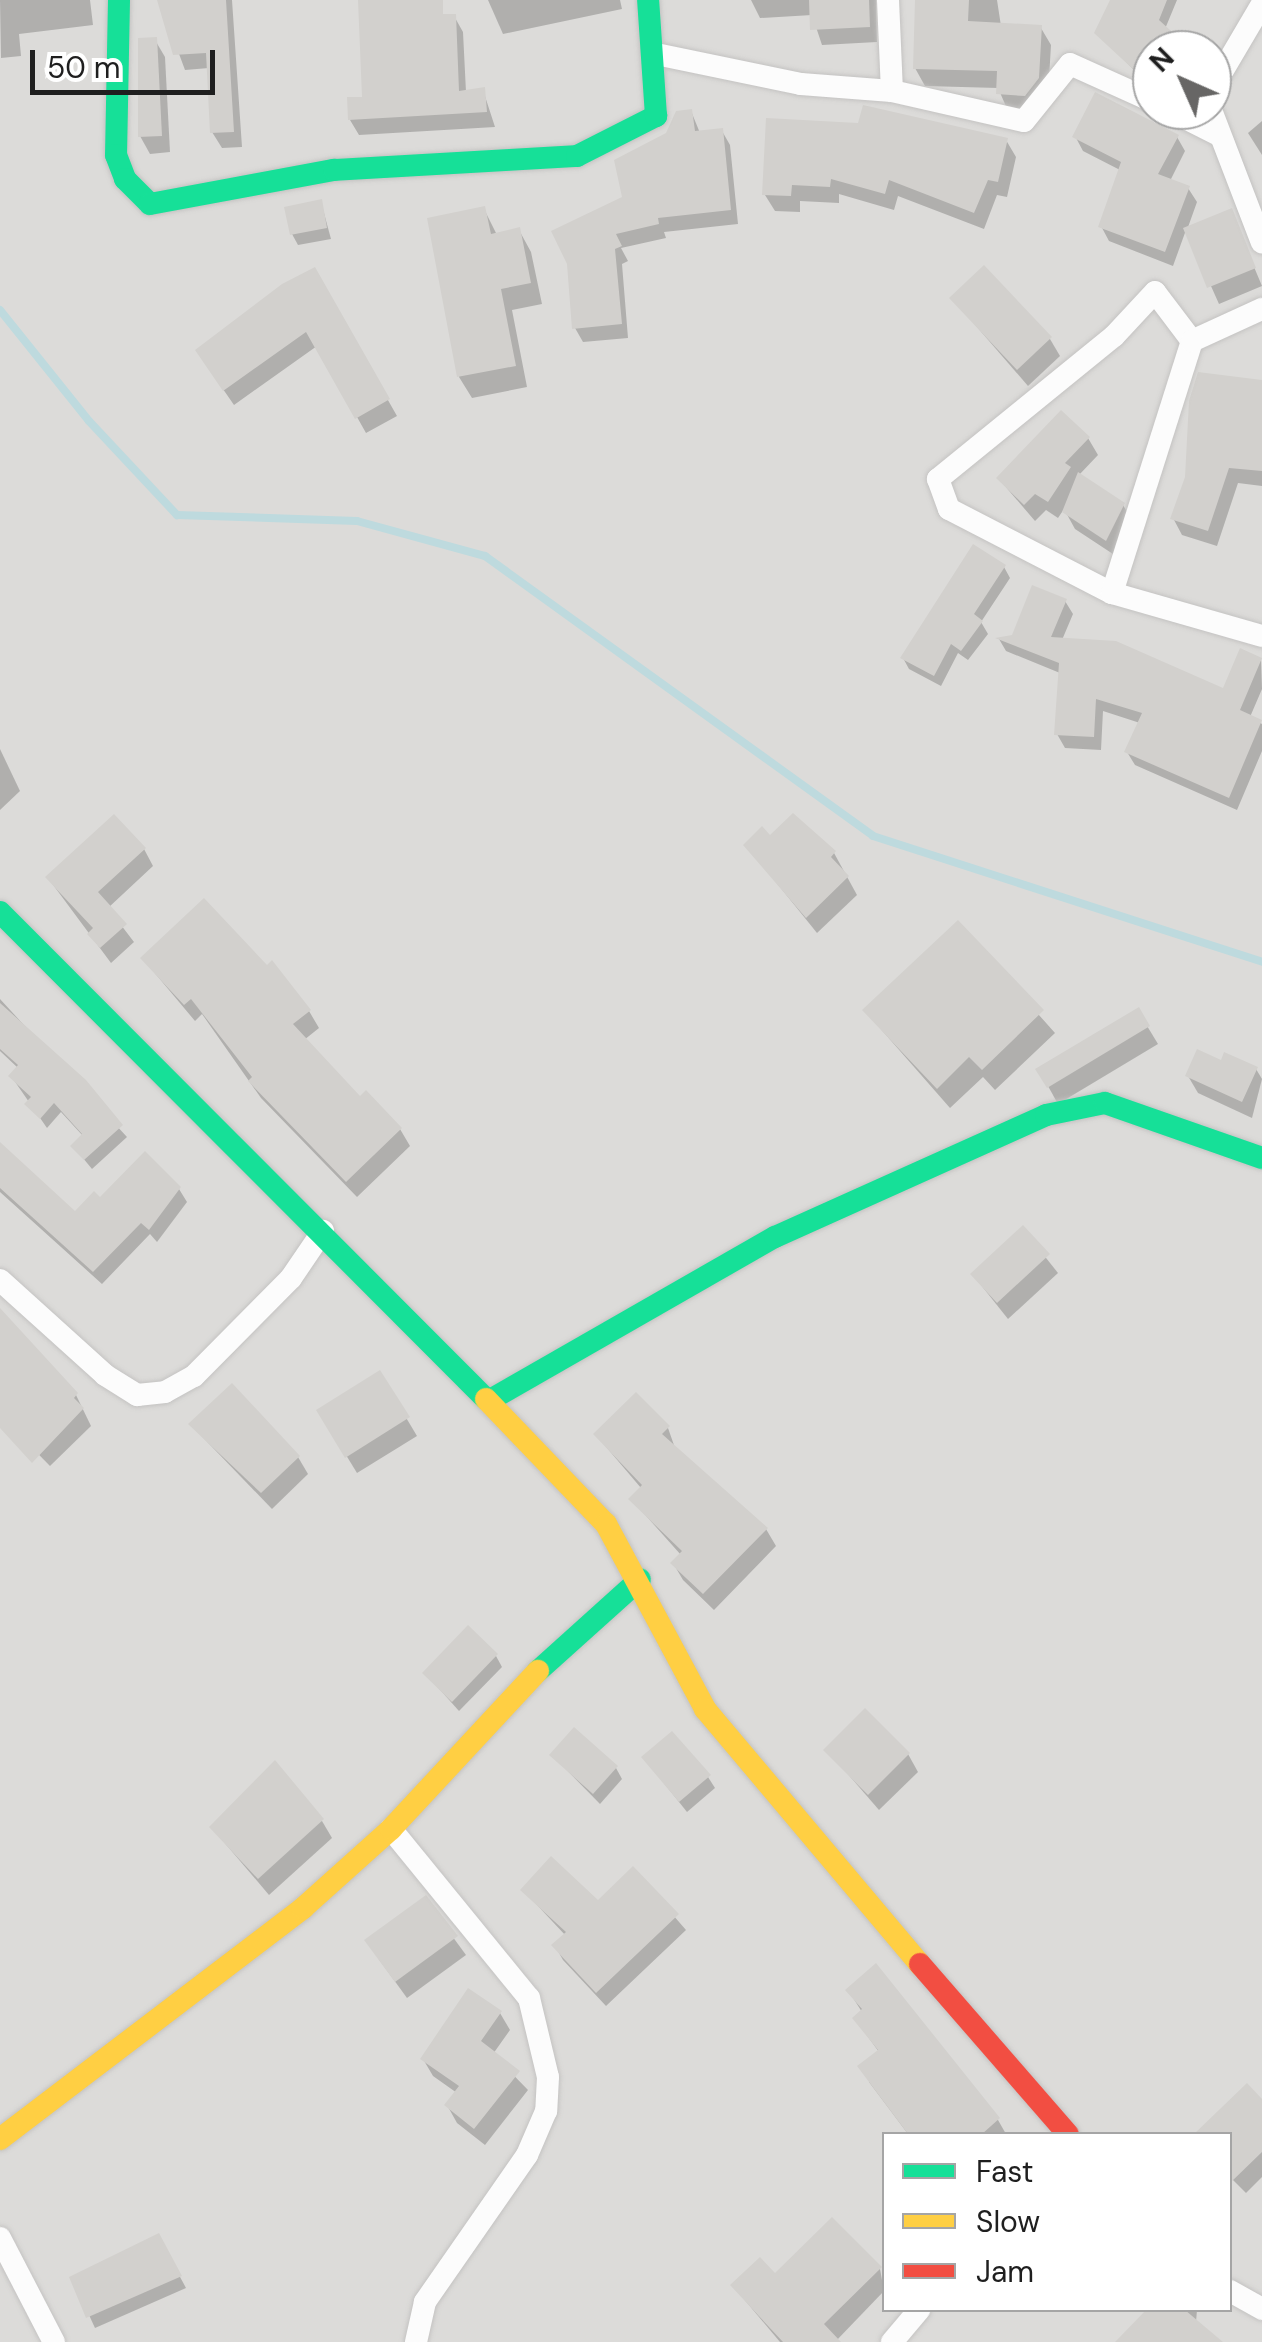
<!DOCTYPE html>
<style>
body{margin:0}
#map{position:relative;width:1262px;height:2342px;overflow:hidden;background:#edebe8;font-family:"DM Sans",sans-serif}
div>[style]{position:absolute}
[style*='--x']{left:calc(var(--x)*1px);top:calc(var(--y)*1px);width:calc(var(--w)*1px);rotate:calc(var(--a)*1deg)}
.residential>*{inset:0;background:#dcdbd9}
.shadow>*{inset:0;background:#0003}
.stream>*{height:8px;margin:-4px;padding:0 4px;transform-origin:4px;border-radius:4px;background:#bedade}
.building>*{inset:0;background:#d2d0cd}
.roads{filter:drop-shadow(0 0 2px #c4c3c2) drop-shadow(0 0 2px #c4c3c2)}
.street>*{height:22px;margin:-11px;padding:0 11px;transform-origin:11px;border-radius:11px;background:#fcfcfc}
.fast>*{height:22px;margin:-11px;padding:0 11px;transform-origin:11px;border-radius:11px;background:#16e098}
.slow>*{height:22px;margin:-11px;padding:0 11px;transform-origin:11px;border-radius:11px;background:#ffcf43}
.jam>*{height:22px;margin:-11px;padding:0 11px;transform-origin:11px;border-radius:11px;background:#f24e42}
span{translate:-50% -50%;white-space:nowrap;text-align:center;line-height:1.15;-webkit-text-stroke:8px #fff;paint-order:stroke}
.legend{position:absolute;left:882px;top:2132px;width:350px;height:180px;box-sizing:border-box;background:#fff;border:2px solid #a5a5a5;margin:0;padding:12px 18px;list-style:none;font-size:30px;color:#1f1f1f}
.legend li{display:flex;align-items:center;gap:20px;height:50px}
.legend b{width:50px;border:2px solid #a5a5a5}
.north{position:absolute;left:1132px;top:30px;width:100px;height:100px;box-sizing:border-box;background:#fff;border:2px solid #a5a5a5;border-radius:50%;rotate:315deg;font-size:28px;font-weight:700;line-height:40px;text-align:center;color:#1f1f1f}
.north::after{content:'';display:block;margin:auto;width:35px;height:45px;background:#676665;clip-path:polygon(50% 0,100% 100%,50% 72%,0 100%)}
.scale{position:absolute;left:30px;top:50px;width:185px;height:45px;box-sizing:border-box;border:5px solid #1f1f1f;border-top:0;padding-left:12px;font-size:30px;line-height:35px;white-space:nowrap;color:#1f1f1f;-webkit-text-stroke:8px #fff;paint-order:stroke}
</style>
<div id="map">
<div class="residential">
<i style="clip-path:polygon(evenodd,0 0,1262px 0,1262px 2342px,0 2342px,0 0,1152px 50px,1212px 50px,1212px 110px,1152px 110px,1152px 50px,0 0,884px 2134px,1230px 2134px,1230px 2310px,884px 2310px,884px 2134px)"></i>
</div>
<div class="shadow">
<i style="clip-path:polygon(0 0,90px 0,93px 25px,19px 34px,21px 56px,1px 58px)"></i>
<i style="clip-path:polygon(159px 0,232px 0,242px 147px,222px 148px,212px 132px,209px 68px,185px 70px)"></i>
<i style="clip-path:polygon(362px 0,403px 0,403px 19px,454px 16px,463px 32px,466px 92px,483px 90px,495px 127px,359px 135px,350px 120px,364px 99px)"></i>
<i style="clip-path:polygon(488px 0,620px 0,622px 9px,503px 34px)"></i>
<i style="clip-path:polygon(876px 0,877px 42px,822px 45px,812px 15px,760px 18px,751px 0)"></i>
<i style="clip-path:polygon(918px 0,997px 0,1001px 26px,1041px 28px,1051px 45px,1048px 96px,1035px 112px,1008px 111px,998px 88px,925px 86px,915px 68px)"></i>
<i style="clip-path:polygon(1113px 0,1177px 0,1165px 29px,1186px 50px,1152px 50px,1152px 88px,1097px 33px)"></i>
<i style="clip-path:polygon(155px 40px,165px 57px,170px 152px,150px 154px,140px 136px)"></i>
<i style="clip-path:polygon(691px 111px,700px 133px,722px 131px,730px 145px,738px 224px,664px 232px,666px 238px,621px 248px,628px 261px,622px 264px,628px 338px,583px 342px,575px 328px,625px 198px)"></i>
<i style="clip-path:polygon(1262px 121px,1262px 155px,1248px 133px)"></i>
<i style="clip-path:polygon(860px 125px,1006px 140px,1016px 157px,1007px 197px,997px 195px,984px 229px,898px 196px,894px 210px,839px 194px,839px 203px,800px 201px,800px 212px,775px 211px,765px 195px)"></i>
<i style="clip-path:polygon(1075px 136px,1177px 137px,1185px 151px,1170px 181px,1188px 188px,1197px 202px,1187px 230px,1231px 212px,1262px 286px,1219px 304px,1186px 230px,1173px 266px,1109px 241px,1101px 226px,1120px 170px,1083px 151px)"></i>
<i style="clip-path:polygon(321px 202px,331px 239px,298px 245px,292px 234px)"></i>
<i style="clip-path:polygon(484px 209px,497px 235px,519px 230px,531px 252px,542px 304px,512px 310px,527px 387px,472px 398px,459px 377px)"></i>
<i style="clip-path:polygon(314px 270px,397px 416px,366px 433px,317px 346px,234px 405px,207px 366px)"></i>
<i style="clip-path:polygon(952px 298px,1050px 339px,1060px 356px,1028px 386px)"></i>
<i style="clip-path:polygon(1262px 381px,1262px 486px,1238px 483px,1217px 546px,1182px 535px,1173px 518px)"></i>
<i style="clip-path:polygon(1088px 438px,1098px 455px,1079px 475px,1123px 505px,1133px 522px,1116px 556px,1075px 529px,1064px 509px,1058px 518px,1046px 510px,1035px 521px,999px 479px)"></i>
<i style="clip-path:polygon(1004px 567px,1010px 578px,981px 622px,988px 634px,968px 660px,958px 653px,941px 686px,909px 669px,903px 658px)"></i>
<i style="clip-path:polygon(1065px 601px,1073px 614px,1062px 640px,1224px 692px,1261px 660px,1262px 689px,1250px 717px,1262px 724px,1262px 751px,1237px 810px,1135px 765px,1127px 752px,1140px 723px,1103px 711px,1101px 750px,1065px 748px,1057px 734px,1060px 673px,1006px 651px,999px 639px,1013px 637px)"></i>
<i style="clip-path:polygon(0 749px,20px 791px,0 810px)"></i>
<i style="clip-path:polygon(770px 838px,834px 853px,857px 895px,817px 933px,746px 845px)"></i>
<i style="clip-path:polygon(144px 849px,153px 866px,108px 908px,134px 942px,111px 963px,48px 878px)"></i>
<i style="clip-path:polygon(958px 924px,1055px 1033px,995px 1090px,983px 1077px,950px 1108px,865px 1011px)"></i>
<i style="clip-path:polygon(143px 959px,309px 1011px,319px 1028px,304px 1040px,360px 1100px,400px 1129px,410px 1146px,357px 1197px,261px 1098px,202px 1014px,195px 1021px)"></i>
<i style="clip-path:polygon(0 999px,127px 1137px,92px 1169px,73px 1146px,83px 1136px,61px 1112px,47px 1128px,11px 1076px,18px 1068px,0 1051px)"></i>
<i style="clip-path:polygon(1138px 1011px,1158px 1044px,1058px 1104px,1039px 1070px)"></i>
<i style="clip-path:polygon(1222px 1063px,1256px 1069px,1262px 1079px,1252px 1118px,1198px 1093px,1188px 1076px)"></i>
<i style="clip-path:polygon(0 1145px,75px 1215px,100px 1200px,179px 1189px,187px 1202px,157px 1242px,150px 1234px,102px 1284px,0 1192px)"></i>
<i style="clip-path:polygon(1023px 1229px,1058px 1273px,1008px 1319px,973px 1275px)"></i>
<i style="clip-path:polygon(0 1312px,76px 1395px,91px 1426px,50px 1466px,0 1415px)"></i>
<i style="clip-path:polygon(380px 1374px,417px 1436px,357px 1473px,319px 1411px)"></i>
<i style="clip-path:polygon(191px 1425px,298px 1457px,308px 1474px,272px 1509px)"></i>
<i style="clip-path:polygon(668px 1428px,675px 1448px,766px 1529px,776px 1546px,714px 1610px,683px 1580px,673px 1563px,681px 1555px,631px 1499px,641px 1488px,596px 1435px)"></i>
<i style="clip-path:polygon(496px 1656px,502px 1667px,459px 1711px,425px 1673px)"></i>
<i style="clip-path:polygon(827px 1750px,908px 1754px,918px 1772px,879px 1810px)"></i>
<i style="clip-path:polygon(552px 1755px,616px 1768px,622px 1779px,600px 1804px)"></i>
<i style="clip-path:polygon(644px 1758px,708px 1777px,715px 1788px,687px 1812px)"></i>
<i style="clip-path:polygon(322px 1821px,332px 1838px,269px 1895px,212px 1828px)"></i>
<i style="clip-path:polygon(633px 1869px,686px 1930px,606px 2006px,563px 1960px,555px 1946px,566px 1936px,523px 1890px,598px 1903px)"></i>
<i style="clip-path:polygon(425px 1899px,466px 1955px,407px 1998px,378px 1958px)"></i>
<i style="clip-path:polygon(848px 1990px,998px 2120px,1006px 2134px,908px 2134px,869px 2082px,879px 2052px,855px 2019px,862px 2012px)"></i>
<i style="clip-path:polygon(500px 2013px,510px 2030px,493px 2054px,528px 2090px,485px 2145px,457px 2123px,447px 2105px,457px 2093px,433px 2076px,423px 2059px)"></i>
<i style="clip-path:polygon(1247px 2087px,1262px 2103px,1262px 2177px,1246px 2193px,1230px 2177px,1230px 2134px,1197px 2134px)"></i>
<i style="clip-path:polygon(158px 2236px,186px 2288px,95px 2328px,72px 2278px)"></i>
<i style="clip-path:polygon(880px 2269px,884px 2291px,835px 2342px,780px 2342px,733px 2286px)"></i>
<i style="clip-path:polygon(1149px 2310px,1197px 2310px,1196px 2322px,1219px 2342px,1119px 2342px)"></i>
</div>
<div class="stream">
<i style="--x:0;--y:310;--w:142;--a:51.3"></i>
<i style="--x:89;--y:421;--w:129;--a:46.9"></i>
<i style="--x:177;--y:515;--w:180;--a:1.9"></i>
<i style="--x:357;--y:521;--w:133;--a:15.3"></i>
<i style="--x:485;--y:556;--w:478;--a:35.8"></i>
<i style="--x:873;--y:836;--w:409;--a:17.9"></i>
</div>
<div class="building">
<i style="clip-path:polygon(157px 0,226px 0,234px 132px,210px 133px,206px 53px,173px 55px)"></i>
<i style="clip-path:polygon(358px 0,443px 0,443px 14px,456px 14px,459px 91px,485px 87px,487px 112px,348px 120px,347px 97px,362px 97px)"></i>
<i style="clip-path:polygon(809px 0,869px 0,870px 27px,810px 30px)"></i>
<i style="clip-path:polygon(915px 0,969px 0,968px 21px,1042px 25px,1039px 78px,1025px 96px,996px 94px,997px 71px,913px 69px)"></i>
<i style="clip-path:polygon(1110px 0,1167px 0,1159px 20px,1192px 50px,1152px 50px,1148px 83px,1094px 33px)"></i>
<i style="clip-path:polygon(157px 37px,162px 136px,138px 137px,138px 38px)"></i>
<i style="clip-path:polygon(1095px 92px,1179px 135px,1158px 174px,1190px 186px,1165px 252px,1098px 227px,1121px 162px,1072px 137px)"></i>
<i style="clip-path:polygon(863px 105px,1008px 138px,998px 182px,988px 180px,974px 213px,889px 180px,885px 194px,831px 179px,830px 187px,792px 185px,791px 196px,762px 195px,766px 118px,858px 123px)"></i>
<i style="clip-path:polygon(692px 109px,695px 131px,723px 128px,731px 210px,658px 218px,659px 224px,616px 234px,622px 246px,615px 249px,622px 324px,572px 329px,567px 264px,551px 231px,622px 197px,614px 160px,666px 133px,676px 111px)"></i>
<i style="clip-path:polygon(322px 199px,327px 228px,290px 235px,284px 207px)"></i>
<i style="clip-path:polygon(485px 206px,491px 234px,520px 227px,531px 283px,501px 289px,516px 366px,457px 377px,427px 218px)"></i>
<i style="clip-path:polygon(1232px 208px,1256px 268px,1207px 288px,1183px 228px)"></i>
<i style="clip-path:polygon(984px 265px,1052px 337px,1017px 370px,949px 298px)"></i>
<i style="clip-path:polygon(315px 267px,390px 399px,355px 419px,306px 332px,223px 391px,195px 350px,282px 284px)"></i>
<i style="clip-path:polygon(1198px 372px,1262px 380px,1262px 471px,1229px 468px,1208px 531px,1170px 519px,1185px 477px,1189px 401px)"></i>
<i style="clip-path:polygon(1061px 410px,1090px 437px,1065px 463px,1071px 467px,1048px 502px,1035px 494px,1024px 505px,996px 478px)"></i>
<i style="clip-path:polygon(1078px 472px,1125px 503px,1106px 541px,1062px 512px)"></i>
<i style="clip-path:polygon(973px 544px,1006px 565px,974px 614px,983px 621px,961px 651px,951px 644px,934px 676px,900px 658px)"></i>
<i style="clip-path:polygon(1032px 585px,1067px 599px,1051px 637px,1116px 641px,1223px 688px,1240px 648px,1262px 658px,1240px 710px,1262px 720px,1229px 798px,1124px 752px,1142px 713px,1096px 699px,1094px 737px,1054px 735px,1059px 663px,995px 638px,1012px 635px)"></i>
<i style="clip-path:polygon(793px 813px,836px 851px,831px 857px,849px 876px,806px 918px,743px 845px,762px 826px,770px 835px)"></i>
<i style="clip-path:polygon(114px 814px,146px 848px,98px 892px,127px 924px,100px 948px,87px 934px,93px 928px,45px 877px)"></i>
<i style="clip-path:polygon(204px 898px,267px 965px,272px 960px,311px 1010px,293px 1024px,360px 1096px,366px 1090px,402px 1128px,346px 1182px,248px 1081px,252px 1077px,191px 999px,184px 1005px,140px 958px)"></i>
<i style="clip-path:polygon(958px 920px,1044px 1010px,982px 1070px,969px 1057px,937px 1089px,862px 1010px)"></i>
<i style="clip-path:polygon(0 1003px,86px 1080px,123px 1125px,84px 1160px,70px 1146px,82px 1134px,54px 1103px,40px 1119px,24px 1104px,31px 1097px,8px 1076px,18px 1065px,0 1049px)"></i>
<i style="clip-path:polygon(1139px 1007px,1150px 1026px,1047px 1088px,1035px 1069px)"></i>
<i style="clip-path:polygon(1197px 1049px,1221px 1060px,1224px 1052px,1258px 1067px,1242px 1102px,1185px 1076px)"></i>
<i style="clip-path:polygon(0 1142px,75px 1211px,94px 1191px,100px 1197px,145px 1151px,181px 1187px,149px 1230px,141px 1223px,93px 1272px,0 1188px)"></i>
<i style="clip-path:polygon(1023px 1225px,1050px 1254px,997px 1303px,970px 1274px)"></i>
<i style="clip-path:polygon(0 1308px,78px 1393px,74px 1398px,84px 1408px,32px 1463px,0 1428px)"></i>
<i style="clip-path:polygon(380px 1370px,410px 1417px,345px 1458px,316px 1410px)"></i>
<i style="clip-path:polygon(232px 1383px,300px 1456px,261px 1493px,188px 1424px)"></i>
<i style="clip-path:polygon(636px 1392px,670px 1426px,662px 1434px,768px 1528px,703px 1594px,670px 1563px,682px 1551px,628px 1499px,642px 1485px,593px 1434px)"></i>
<i style="clip-path:polygon(468px 1625px,498px 1654px,452px 1702px,422px 1673px)"></i>
<i style="clip-path:polygon(865px 1708px,910px 1753px,868px 1795px,823px 1750px)"></i>
<i style="clip-path:polygon(574px 1727px,618px 1766px,593px 1794px,549px 1755px)"></i>
<i style="clip-path:polygon(672px 1731px,711px 1775px,679px 1802px,641px 1757px)"></i>
<i style="clip-path:polygon(275px 1760px,324px 1819px,258px 1879px,209px 1827px)"></i>
<i style="clip-path:polygon(551px 1856px,598px 1900px,633px 1866px,679px 1914px,596px 1993px,551px 1945px,566px 1932px,520px 1890px)"></i>
<i style="clip-path:polygon(426px 1895px,458px 1936px,395px 1982px,364px 1940px)"></i>
<i style="clip-path:polygon(876px 1963px,1000px 2118px,982px 2134px,908px 2134px,857px 2066px,878px 2050px,852px 2018px,862px 2009px,845px 1990px)"></i>
<i style="clip-path:polygon(468px 1988px,502px 2011px,481px 2041px,520px 2071px,474px 2129px,444px 2105px,459px 2086px,420px 2059px)"></i>
<i style="clip-path:polygon(1247px 2083px,1262px 2099px,1262px 2152px,1230px 2183px,1230px 2134px,1194px 2134px)"></i>
<i style="clip-path:polygon(832px 2217px,882px 2267px,824px 2324px,841px 2342px,783px 2342px,730px 2285px,760px 2257px,775px 2273px)"></i>
<i style="clip-path:polygon(159px 2233px,182px 2276px,86px 2318px,69px 2277px)"></i>
<i style="clip-path:polygon(1146px 2310px,1185px 2310px,1223px 2342px,1115px 2342px)"></i>
</div>
<div class="roads">
<div class="street">
<i style="--x:888;--y:0;--w:91;--a:87.5"></i>
<i style="--x:656;--y:54;--w:148;--a:11.7"></i>
<i style="--x:801;--y:84;--w:91;--a:4.4"></i>
<i style="--x:892;--y:91;--w:135;--a:12.8"></i>
<i style="--x:1024;--y:121;--w:73;--a:-51.1"></i>
<i style="--x:1070;--y:64;--w:90;--a:24.3"></i>
<i style="--x:1212;--y:89;--w:99;--a:-59.5"></i>
<i style="--x:1169;--y:110;--w:56;--a:26.6"></i>
<i style="--x:1211;--y:110;--w:142;--a:69"></i>
<i style="--x:1192;--y:341;--w:61;--a:-127.1"></i>
<i style="--x:1155;--y:292;--w:60;--a:133"></i>
<i style="--x:1114;--y:336;--w:227;--a:140.9"></i>
<i style="--x:938;--y:479;--w:32;--a:70"></i>
<i style="--x:949;--y:509;--w:183;--a:27.3"></i>
<i style="--x:1112;--y:593;--w:156;--a:16"></i>
<i style="--x:1112;--y:593;--w:264;--a:-72.4"></i>
<i style="--x:1192;--y:341;--w:77;--a:-24.6"></i>
<i style="--x:0;--y:1280;--w:142;--a:42.1"></i>
<i style="--x:105;--y:1375;--w:38;--a:32"></i>
<i style="--x:137;--y:1395;--w:28;--a:-6"></i>
<i style="--x:165;--y:1392;--w:33;--a:-29"></i>
<i style="--x:194;--y:1376;--w:138;--a:-45.3"></i>
<i style="--x:291;--y:1278;--w:57;--a:-55.8"></i>
<i style="--x:391;--y:1829;--w:218;--a:50.8"></i>
<i style="--x:529;--y:1998;--w:81;--a:76.5"></i>
<i style="--x:548;--y:2077;--w:34;--a:93"></i>
<i style="--x:546;--y:2111;--w:48;--a:113.4"></i>
<i style="--x:527;--y:2155;--w:179;--a:124.8"></i>
<i style="--x:425;--y:2302;--w:41;--a:102.7"></i>
<i style="--x:0;--y:2238;--w:117;--a:62.6"></i>
<i style="--x:1230;--y:2291;--w:37;--a:29"></i>
<i style="--x:892;--y:2342;--w:42;--a:-49.8"></i>
</div>
<div class="fast">
<i style="--x:119;--y:0;--w:155;--a:91.1"></i>
<i style="--x:116;--y:155;--w:26;--a:69"></i>
<i style="--x:125;--y:179;--w:35;--a:45"></i>
<i style="--x:150;--y:204;--w:187;--a:-10.5"></i>
<i style="--x:334;--y:170;--w:243;--a:-3.3"></i>
<i style="--x:577;--y:156;--w:89;--a:-26.9"></i>
<i style="--x:656;--y:116;--w:116;--a:-93.9"></i>
<i style="--x:0;--y:912;--w:688;--a:45.06"></i>
<i style="--x:490;--y:1400;--w:328;--a:-29.8"></i>
<i style="--x:775;--y:1237;--w:297;--a:-24.2"></i>
<i style="--x:1046;--y:1115;--w:60;--a:-11.5"></i>
<i style="--x:1105;--y:1103;--w:166;--a:19.3"></i>
<i style="--x:538;--y:1671;--w:137;--a:-42"></i>
</div>
<div class="slow">
<i style="--x:486;--y:1399;--w:173;--a:46.2"></i>
<i style="--x:606;--y:1524;--w:210;--a:61.8"></i>
<i style="--x:705;--y:1709;--w:334;--a:49.9"></i>
<i style="--x:0;--y:2139;--w:381;--a:-37.3"></i>
<i style="--x:303;--y:1908;--w:118;--a:-41.9"></i>
<i style="--x:391;--y:1829;--w:216;--a:-47.1"></i>
</div>
<div class="jam">
<i style="--x:920;--y:1964;--w:225;--a:49"></i>
</div>
</div>
<ul class="legend">
<li><b style="height:12px;background:#16e098"></b>Fast</li>
<li><b style="height:12px;background:#ffcf43"></b>Slow</li>
<li><b style="height:12px;background:#f24e42"></b>Jam</li>
</ul>
<div class="north">N</div>
<div class="scale">50 m</div>
</div>
